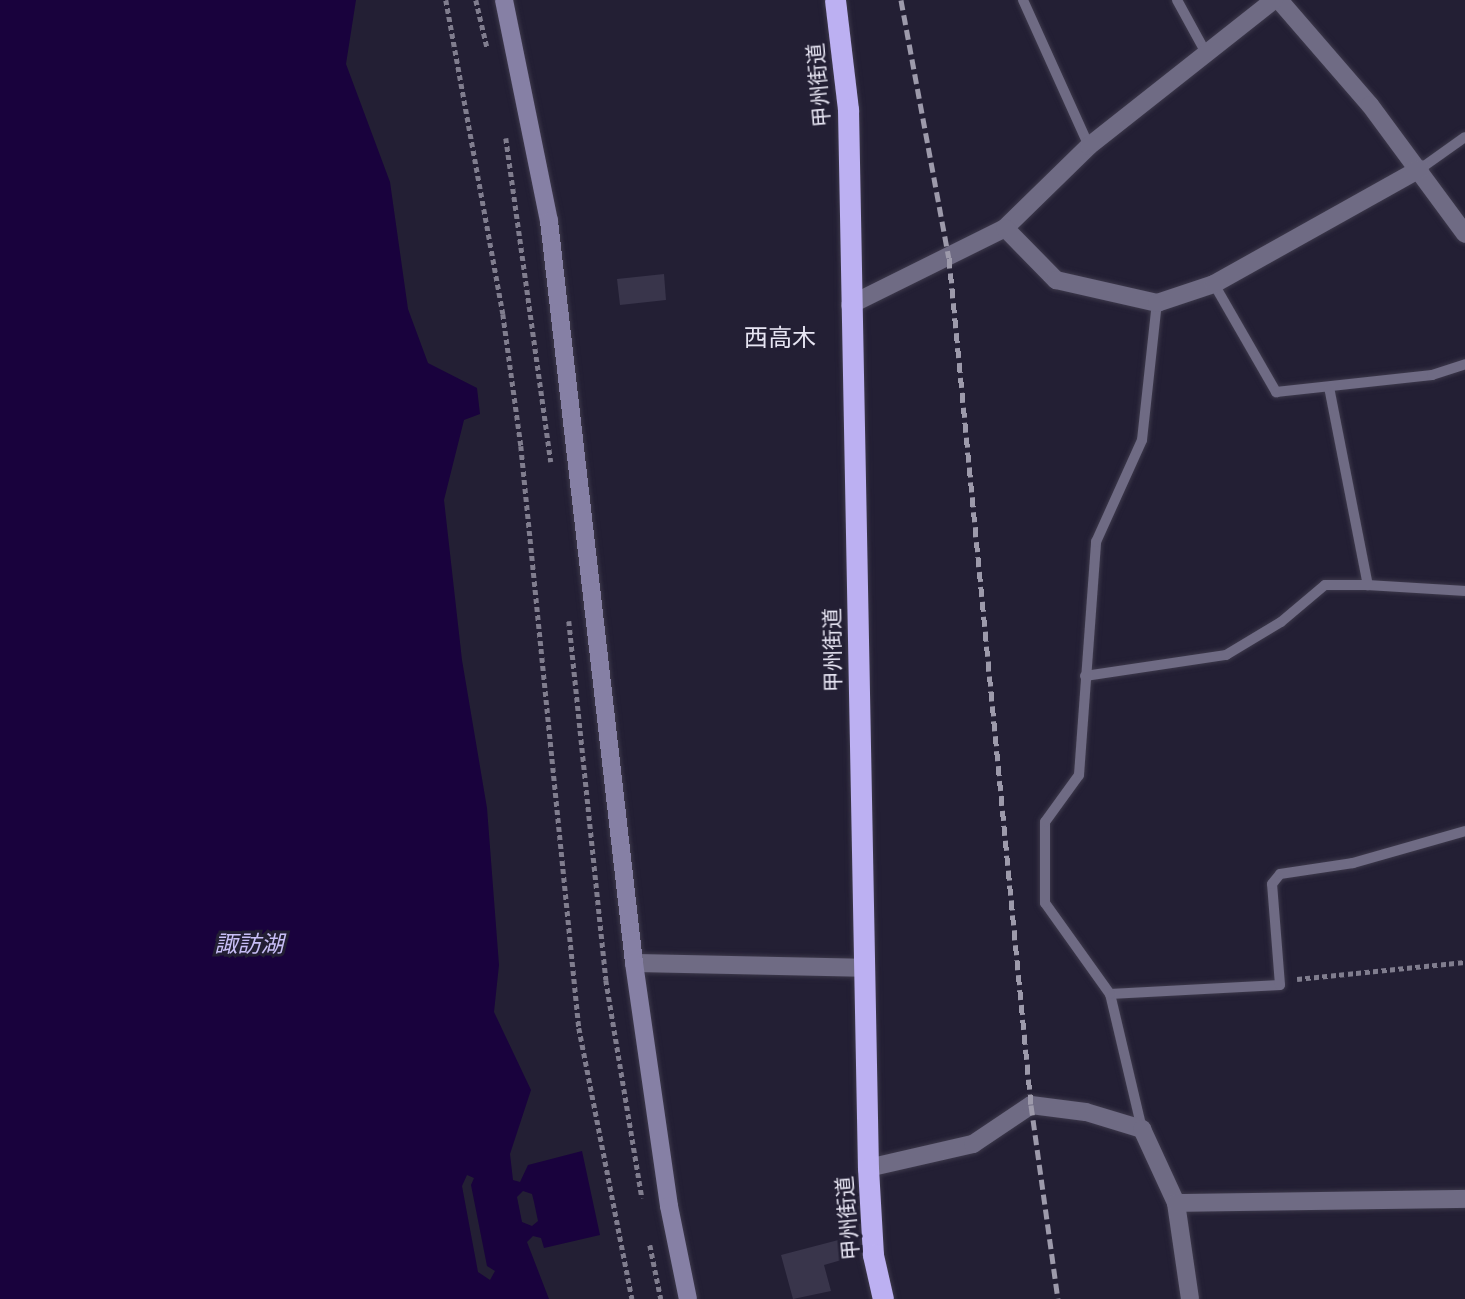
<!DOCTYPE html>
<meta charset="utf-8">
<style>
body{margin:0}
#map{position:relative;width:1465px;height:1299px;overflow:hidden;background:#231f34;font-family:"DejaVu Sans","Noto Sans JP",sans-serif}
div>[style]{position:absolute}
[style*='--x']{left:calc(var(--x)*1px);top:calc(var(--y)*1px);width:calc(var(--w)*1px);rotate:calc(var(--a)*1deg)}
.water>*{inset:0;background:#19023d}
.pier>*{inset:0;background:#231f34}
.building>*{inset:0;background:#39354b}
.path>*{height:4.5px;margin-top:-2.25px;transform-origin:0;background:repeating-linear-gradient(90deg,#807d8e 0 5px,transparent 0 8.5px)}
.roads{filter:drop-shadow(0 0 2px #3d394b) drop-shadow(0 0 2px #3d394b)}
.lane>*{height:10px;margin:-5px;padding:0 5px;transform-origin:5px;border-radius:5px;background:#6f6b84}
.street>*{height:18px;margin:-9px;padding:0 9px;transform-origin:9px;border-radius:9px;background:#6f6b84}
.secondary>*{height:18px;margin:-9px;padding:0 9px;transform-origin:9px;border-radius:9px;background:#8680a5}
.highway>*{height:21px;margin:-10.5px;padding:0 10.5px;transform-origin:10.5px;border-radius:10.5px;background:#bcb0f2}
.rail>*{height:5px;margin-top:-2.5px;transform-origin:0;background:repeating-linear-gradient(90deg,#9d9aab 0 10px,transparent 0 15px)}
span{translate:-50% -50%;white-space:nowrap;text-align:center;line-height:1.15;-webkit-text-stroke:6px #231f34;paint-order:stroke}
.street-label{font-size:21px;color:#e7e5f3}
.water-label{font-size:23px;color:#c8bef6;font-style:italic}
.quarter-label{font-size:24px;color:#e7e5f3}
</style>
<div id="map">
<div class="water">
<i style="clip-path:polygon(0 0,356px 0,346px 64px,390px 182px,408px 309px,428px 363px,477px 388px,480px 414px,464px 420px,444px 500px,462px 660px,487px 808px,499px 965px,494px 1012px,531px 1090px,510px 1154px,513px 1180px,520px 1182px,528px 1165px,582px 1151px,600px 1235px,544px 1248px,541px 1238px,533px 1236px,527px 1242px,549px 1299px,0 1299px)"></i>
</div>
<div class="pier">
<i style="clip-path:polygon(467px 1175px,474px 1178px,471px 1185px,487px 1266px,495px 1271px,490px 1280px,478px 1272px,462px 1186px)"></i>
<i style="clip-path:polygon(523px 1191px,532px 1194px,534px 1202px,538px 1221px,532px 1226px,522px 1222px,517px 1197px)"></i>
</div>
<div class="building">
<i style="clip-path:polygon(664px 274px,666px 300px,620px 305px,617px 279px)"></i>
<i style="clip-path:polygon(846px 1238px,852px 1257px,824px 1265px,831px 1291px,793px 1299px,781px 1255px)"></i>
</div>
<div class="path">
<i style="--x:446;--y:0;--w:319;--a:79.7"></i>
<i style="--x:503;--y:314;--w:133;--a:82.2"></i>
<i style="--x:521;--y:446;--w:585;--a:84.31"></i>
<i style="--x:579;--y:1028;--w:276;--a:78.9"></i>
<i style="--x:476;--y:0;--w:48;--a:76.8"></i>
<i style="--x:506;--y:138;--w:327;--a:82.1"></i>
<i style="--x:569;--y:621;--w:361;--a:84.1"></i>
<i style="--x:606;--y:980;--w:221;--a:80.6"></i>
<i style="--x:1297;--y:979;--w:169;--a:-5.8"></i>
<i style="--x:650;--y:1245;--w:55;--a:78.5"></i>
</div>
<div class="roads">
<div class="lane">
<i style="--x:1023;--y:0;--w:160;--a:65.7"></i>
<i style="--x:1177;--y:0;--w:60;--a:61.3"></i>
<i style="--x:1420;--y:169;--w:55;--a:-35.4"></i>
<i style="--x:1214;--y:284;--w:125;--a:60.1"></i>
<i style="--x:1276;--y:392;--w:157;--a:-6.2"></i>
<i style="--x:1432;--y:375;--w:35;--a:-18"></i>
<i style="--x:1329;--y:387;--w:202;--a:78.9"></i>
<i style="--x:1368;--y:585;--w:97;--a:3.5"></i>
<i style="--x:1085;--y:676;--w:143;--a:-8.5"></i>
<i style="--x:1226;--y:655;--w:64;--a:-31"></i>
<i style="--x:1281;--y:622;--w:57;--a:-40.1"></i>
<i style="--x:1325;--y:585;--w:43;--a:0"></i>
<i style="--x:1110;--y:994;--w:170;--a:-3"></i>
<i style="--x:1280;--y:985;--w:101;--a:-94.5"></i>
<i style="--x:1272;--y:884;--w:13;--a:-51"></i>
<i style="--x:1280;--y:874;--w:74;--a:-8.6"></i>
<i style="--x:1353;--y:863;--w:116;--a:-15.9"></i>
<i style="--x:1142;--y:1129;--w:139;--a:-103.3"></i>
<i style="--x:1110;--y:994;--w:112;--a:-125.5"></i>
<i style="--x:1045;--y:903;--w:81;--a:-90"></i>
<i style="--x:1045;--y:822;--w:58;--a:-54.1"></i>
<i style="--x:1079;--y:775;--w:234;--a:-85.8"></i>
<i style="--x:1096;--y:542;--w:112;--a:-65.7"></i>
<i style="--x:1142;--y:440;--w:138;--a:-83.8"></i>
</div>
<div class="street">
<i style="--x:1279;--y:0;--w:139;--a:49.1"></i>
<i style="--x:1370;--y:105;--w:160;--a:53.6"></i>
<i style="--x:1005;--y:228;--w:117;--a:-44.3"></i>
<i style="--x:1089;--y:146;--w:236;--a:-38.3"></i>
<i style="--x:850;--y:305;--w:173;--a:-26.4"></i>
<i style="--x:1005;--y:228;--w:73;--a:45.6"></i>
<i style="--x:1056;--y:280;--w:104;--a:12.8"></i>
<i style="--x:1157;--y:303;--w:60;--a:-18.4"></i>
<i style="--x:1214;--y:284;--w:236;--a:-29.2"></i>
<i style="--x:634;--y:963;--w:230;--a:1.2"></i>
<i style="--x:868;--y:1168;--w:108;--a:-12.9"></i>
<i style="--x:973;--y:1144;--w:70;--a:-33.9"></i>
<i style="--x:1031;--y:1105;--w:55;--a:7.3"></i>
<i style="--x:1086;--y:1112;--w:59;--a:16.9"></i>
<i style="--x:1142;--y:1129;--w:81;--a:65.3"></i>
<i style="--x:1176;--y:1203;--w:97;--a:81.7"></i>
<i style="--x:1176;--y:1203;--w:289;--a:-0.8"></i>
</div>
<div class="secondary">
<i style="--x:504;--y:0;--w:226;--a:78.5"></i>
<i style="--x:549;--y:221;--w:747;--a:83.46"></i>
<i style="--x:634;--y:963;--w:246;--a:81.8"></i>
<i style="--x:669;--y:1206;--w:95;--a:78.5"></i>
</div>
<div class="highway">
<i style="--x:835;--y:0;--w:110;--a:83.2"></i>
<i style="--x:848;--y:109;--w:1059;--a:88.92"></i>
<i style="--x:868;--y:1168;--w:87;--a:86.7"></i>
<i style="--x:873;--y:1255;--w:45;--a:77.2"></i>
</div>
</div>
<div class="rail">
<i style="--x:901;--y:0;--w:262;--a:79.5"></i>
<i style="--x:949;--y:258;--w:851;--a:84.47"></i>
<i style="--x:1031;--y:1105;--w:196;--a:82.1"></i>
</div>
<div class="street-label">
<span style="left:819px;top:85px;rotate:-95deg">甲州街道</span>
<span style="left:833px;top:650px;rotate:-91deg">甲州街道</span>
<span style="left:848px;top:1218px;rotate:-95deg">甲州街道</span>
</div>
<div class="water-label">
<span style="left:249px;top:944px">諏訪湖</span>
</div>
<div class="quarter-label">
<span style="left:780px;top:339px">西高木</span>
</div>
</div>
